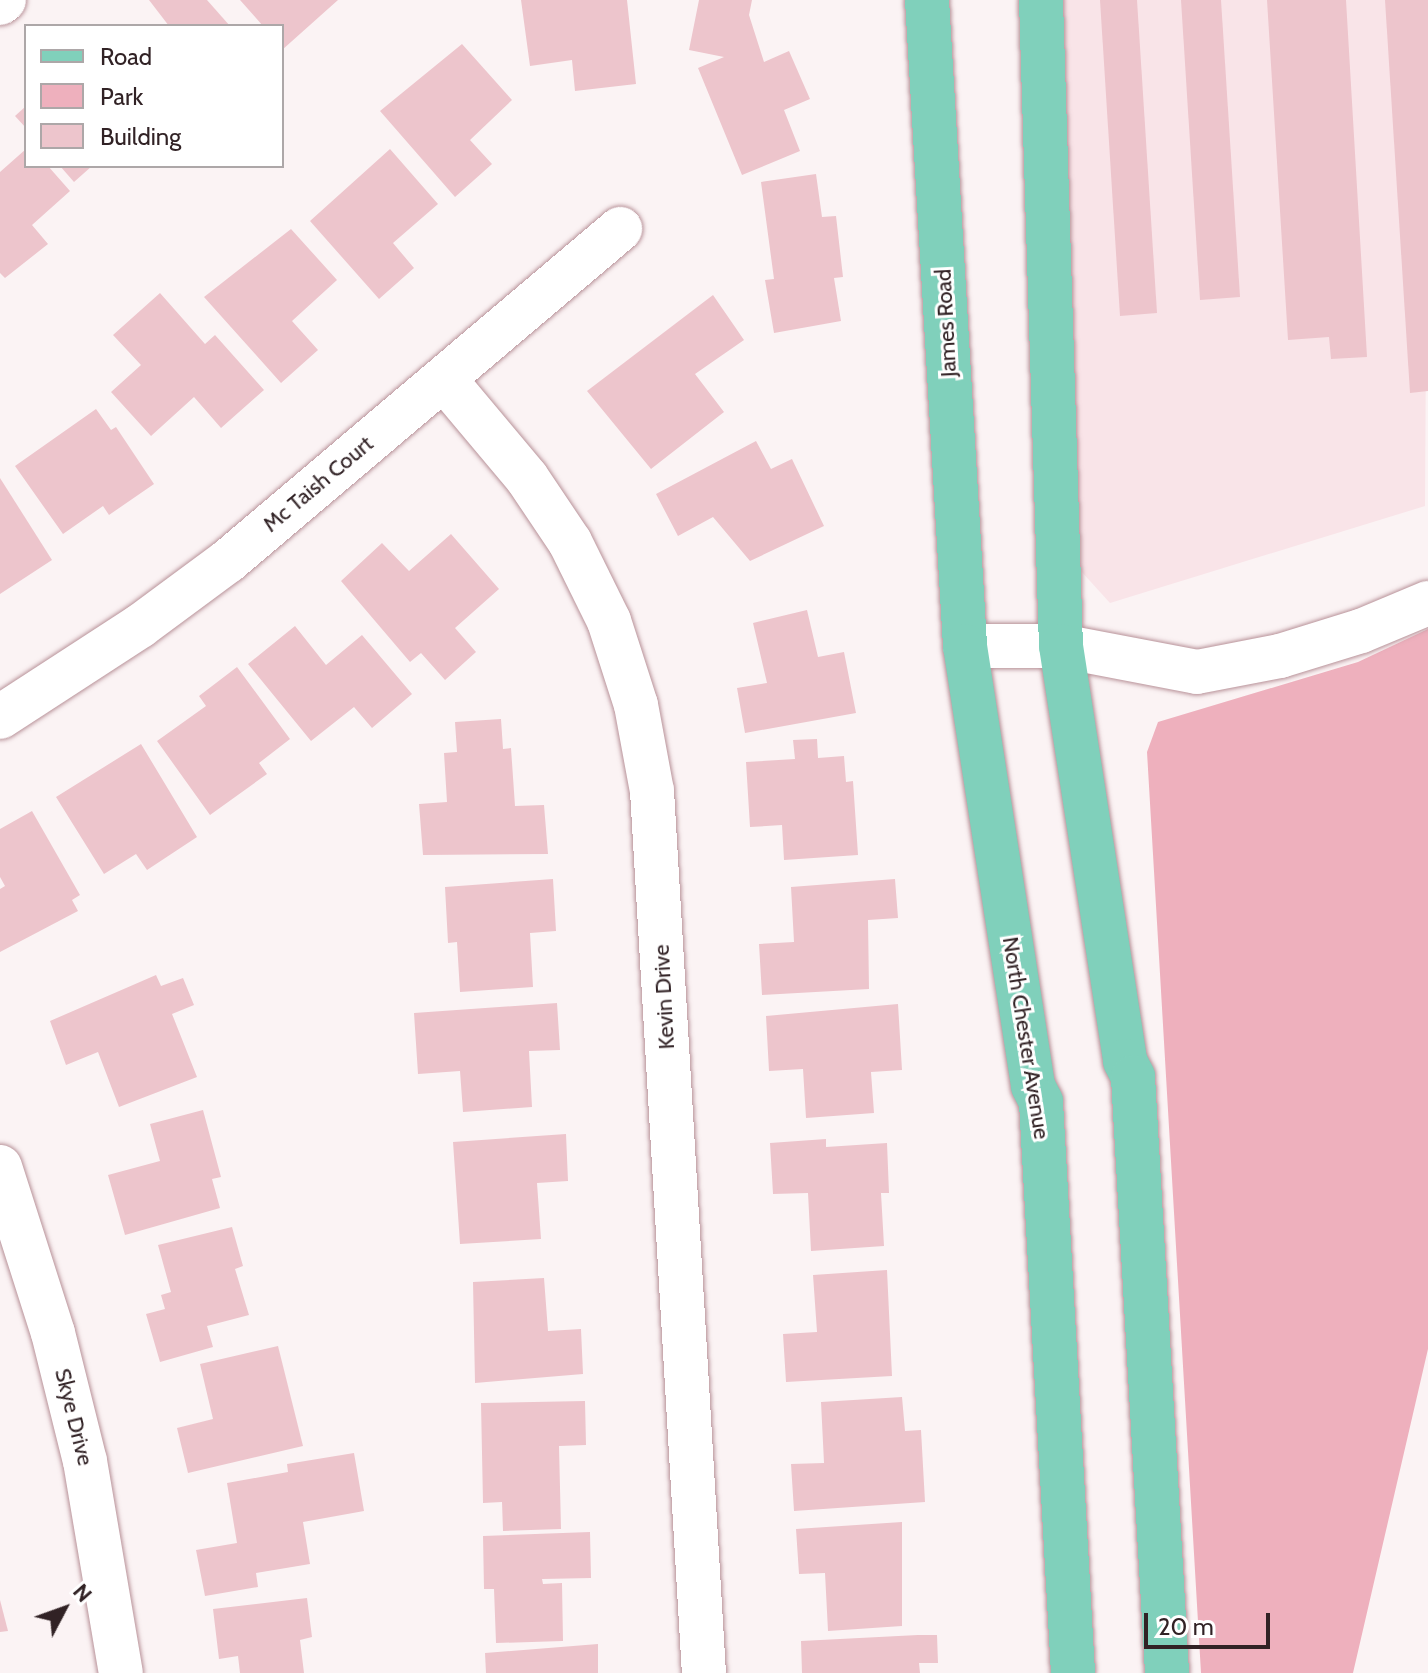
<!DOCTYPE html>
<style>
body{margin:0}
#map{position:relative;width:1428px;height:1673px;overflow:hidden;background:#fbf3f4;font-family:Cabin,sans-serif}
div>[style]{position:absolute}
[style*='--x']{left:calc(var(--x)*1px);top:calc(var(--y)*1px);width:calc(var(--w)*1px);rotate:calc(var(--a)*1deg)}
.built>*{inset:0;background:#f9e4e8}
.green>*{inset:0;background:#eeb0bd}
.building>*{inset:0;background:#edc5cc}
.roads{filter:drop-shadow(0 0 2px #b89299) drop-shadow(0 0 2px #b89299)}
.minor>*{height:44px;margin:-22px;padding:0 22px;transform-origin:22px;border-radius:22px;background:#fff}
.major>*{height:44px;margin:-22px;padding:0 22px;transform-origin:22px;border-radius:22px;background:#80d0bb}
span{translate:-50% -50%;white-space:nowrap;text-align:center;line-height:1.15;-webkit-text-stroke:6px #fff;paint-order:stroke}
.street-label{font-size:22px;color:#312225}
.legend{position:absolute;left:24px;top:24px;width:260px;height:144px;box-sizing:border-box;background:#fff;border:2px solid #ada7a8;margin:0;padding:10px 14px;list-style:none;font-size:24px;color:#312225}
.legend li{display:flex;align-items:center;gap:16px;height:40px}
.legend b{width:40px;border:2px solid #ada7a8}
.north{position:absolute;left:24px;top:1569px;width:80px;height:80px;-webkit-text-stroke:6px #fff;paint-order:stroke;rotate:49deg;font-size:22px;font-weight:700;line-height:32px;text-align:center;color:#312225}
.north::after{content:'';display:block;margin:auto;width:28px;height:36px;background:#312225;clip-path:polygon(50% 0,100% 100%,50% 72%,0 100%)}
.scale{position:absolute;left:1144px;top:1613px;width:126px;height:36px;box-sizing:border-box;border:4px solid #312225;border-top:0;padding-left:10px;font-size:24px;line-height:28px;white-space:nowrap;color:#312225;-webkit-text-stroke:6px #fff;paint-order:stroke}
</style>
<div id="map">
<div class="built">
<i style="clip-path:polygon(1050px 0,1428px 0,1425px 506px,1110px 603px,1080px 570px)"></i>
</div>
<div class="green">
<i style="clip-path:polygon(1428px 629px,1428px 1349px,1353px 1673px,1201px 1673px,1147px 752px,1158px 722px,1358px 662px)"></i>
</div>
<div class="building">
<i style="clip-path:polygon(149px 0,207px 0,230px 26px,169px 26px)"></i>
<i style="clip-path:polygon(240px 0,338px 0,282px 50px,282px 26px,263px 26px)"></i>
<i style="clip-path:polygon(521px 0,627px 0,636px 84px,575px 91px,572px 60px,530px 66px)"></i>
<i style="clip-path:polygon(699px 0,752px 0,749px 15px,764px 62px,789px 51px,810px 99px,784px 110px,800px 151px,742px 175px,698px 68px,724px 57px,689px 50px)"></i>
<i style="clip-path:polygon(1100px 0,1137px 0,1157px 313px,1120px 316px)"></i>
<i style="clip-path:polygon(1181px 0,1221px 0,1240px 297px,1200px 300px)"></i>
<i style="clip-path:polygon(1267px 0,1346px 0,1367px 357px,1331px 359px,1329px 337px,1288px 340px)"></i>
<i style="clip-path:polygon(1385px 0,1428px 0,1428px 391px,1410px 393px)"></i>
<i style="clip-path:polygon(462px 44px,512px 100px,470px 140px,492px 164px,455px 197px,380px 111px)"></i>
<i style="clip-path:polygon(26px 106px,26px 128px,15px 116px)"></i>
<i style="clip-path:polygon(26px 149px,26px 166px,48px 166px,70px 191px,32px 225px,48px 244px,5px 278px,0 273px,0 172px)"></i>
<i style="clip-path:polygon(390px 149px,438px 204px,393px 243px,414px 268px,379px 299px,310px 221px)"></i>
<i style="clip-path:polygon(60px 166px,92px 166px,74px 182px)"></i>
<i style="clip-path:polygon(816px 174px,822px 217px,836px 216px,843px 277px,834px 278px,841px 321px,774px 333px,765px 280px,774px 279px,761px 182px)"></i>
<i style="clip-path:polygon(291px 229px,337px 280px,292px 321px,318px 350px,281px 383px,204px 297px)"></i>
<i style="clip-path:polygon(160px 293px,205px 344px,215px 335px,264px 390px,221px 428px,194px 397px,151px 436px,111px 392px,141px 365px,113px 335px)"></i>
<i style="clip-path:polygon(713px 295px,744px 340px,695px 374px,724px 412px,651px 469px,587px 391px)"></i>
<i style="clip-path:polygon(96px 409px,111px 430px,116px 427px,154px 484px,109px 515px,103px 506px,63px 534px,15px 466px)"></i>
<i style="clip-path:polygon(756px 441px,771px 469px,792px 459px,824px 526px,750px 561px,713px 517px,678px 536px,656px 494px)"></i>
<i style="clip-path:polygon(0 478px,52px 560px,0 594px)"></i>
<i style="clip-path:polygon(451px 534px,499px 589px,455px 628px,476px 652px,445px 680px,421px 653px,410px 662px,341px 581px,382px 543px,409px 571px)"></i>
<i style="clip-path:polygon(807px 610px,818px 657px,844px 652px,856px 713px,745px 733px,737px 688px,767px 683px,753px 623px)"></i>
<i style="clip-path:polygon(295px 626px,326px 665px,362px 635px,412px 694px,372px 728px,354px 707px,311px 741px,248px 664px)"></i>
<i style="clip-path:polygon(237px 667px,290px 739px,259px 763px,267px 774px,210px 815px,157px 741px,206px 706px,199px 696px)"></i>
<i style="clip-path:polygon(501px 719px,503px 749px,511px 748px,515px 806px,544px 805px,548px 854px,423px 855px,419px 804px,447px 802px,444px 753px,457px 752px,455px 722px)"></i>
<i style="clip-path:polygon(817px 739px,818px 758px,844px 756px,846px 782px,853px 781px,858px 855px,784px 860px,782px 825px,750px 827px,746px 762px,795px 759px,793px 740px)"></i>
<i style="clip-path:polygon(141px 744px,197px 837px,147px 870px,136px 854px,104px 874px,56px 797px)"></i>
<i style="clip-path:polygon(32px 811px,80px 895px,72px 900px,78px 911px,0 952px,0 889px,5px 886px,0 877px,0 829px)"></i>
<i style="clip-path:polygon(553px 879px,556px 931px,530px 933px,533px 987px,460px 992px,457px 942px,448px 943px,445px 887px)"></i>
<i style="clip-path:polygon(895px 879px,898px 918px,868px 920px,869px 989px,762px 995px,759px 944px,794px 942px,791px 887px)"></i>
<i style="clip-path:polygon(156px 975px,161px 986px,183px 978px,194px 1005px,172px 1014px,197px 1077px,119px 1107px,98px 1052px,66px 1065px,50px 1021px)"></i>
<i style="clip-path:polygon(557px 1003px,560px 1050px,529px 1051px,532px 1107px,463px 1112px,460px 1071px,418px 1074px,414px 1013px)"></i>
<i style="clip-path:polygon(898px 1004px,902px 1070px,871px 1072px,874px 1113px,806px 1118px,803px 1069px,769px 1071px,766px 1016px)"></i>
<i style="clip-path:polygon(203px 1110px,221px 1177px,212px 1179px,220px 1208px,125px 1235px,108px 1175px,160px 1161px,150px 1124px)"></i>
<i style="clip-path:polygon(566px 1134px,568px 1181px,537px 1183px,541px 1239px,460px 1244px,453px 1142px)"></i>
<i style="clip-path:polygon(826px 1139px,826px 1147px,887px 1143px,889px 1193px,881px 1193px,884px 1246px,811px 1251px,808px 1193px,773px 1194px,770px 1143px)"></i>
<i style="clip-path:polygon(232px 1227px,243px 1266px,235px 1269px,249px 1315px,207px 1326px,213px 1347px,160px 1362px,146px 1314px,165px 1309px,161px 1295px,171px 1292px,158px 1245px)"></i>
<i style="clip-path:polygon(887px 1270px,892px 1376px,786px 1382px,783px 1334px,817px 1332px,813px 1275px)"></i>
<i style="clip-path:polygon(544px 1278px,548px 1331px,581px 1329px,583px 1374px,475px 1383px,473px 1282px)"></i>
<i style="clip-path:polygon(278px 1346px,303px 1446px,188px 1473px,177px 1428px,213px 1419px,200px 1364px)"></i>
<i style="clip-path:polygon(902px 1397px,905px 1431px,921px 1430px,925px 1502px,794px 1511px,791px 1464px,824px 1463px,821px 1402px)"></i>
<i style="clip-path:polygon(585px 1401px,586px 1445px,559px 1446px,561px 1529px,503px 1531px,502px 1502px,483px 1503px,481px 1403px)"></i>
<i style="clip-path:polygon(354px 1453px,364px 1511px,303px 1522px,310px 1564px,256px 1573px,258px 1587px,205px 1596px,196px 1550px,237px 1543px,227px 1483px,288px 1472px,287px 1464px)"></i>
<i style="clip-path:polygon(902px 1522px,902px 1626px,828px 1631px,825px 1573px,799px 1574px,796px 1529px)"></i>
<i style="clip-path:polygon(590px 1532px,591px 1578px,542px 1579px,543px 1584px,562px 1583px,563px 1641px,496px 1643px,494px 1589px,484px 1589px,483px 1536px)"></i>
<i style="clip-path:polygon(307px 1598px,312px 1637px,300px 1640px,304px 1673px,240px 1673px,238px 1656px,219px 1659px,213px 1609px)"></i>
<i style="clip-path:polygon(0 1600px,8px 1631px,0 1632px)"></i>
<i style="clip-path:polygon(918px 1635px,937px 1635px,938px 1663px,919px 1663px,920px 1673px,802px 1673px,801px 1641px)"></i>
<i style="clip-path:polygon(598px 1644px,598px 1673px,486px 1673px,485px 1653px)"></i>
</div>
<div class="roads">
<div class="minor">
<i style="--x:0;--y:3;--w:5;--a:-37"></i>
<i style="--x:444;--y:379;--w:129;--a:50"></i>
<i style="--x:527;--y:478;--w:77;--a:56.1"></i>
<i style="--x:570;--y:542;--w:88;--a:63.7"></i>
<i style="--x:609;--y:621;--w:88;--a:72.2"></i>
<i style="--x:636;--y:705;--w:87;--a:79.5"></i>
<i style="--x:652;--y:791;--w:884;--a:86.63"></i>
<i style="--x:965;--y:646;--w:96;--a:0"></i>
<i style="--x:1061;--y:646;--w:138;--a:10.8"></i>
<i style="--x:1197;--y:672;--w:85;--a:-10.9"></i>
<i style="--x:1280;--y:656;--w:85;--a:-17.2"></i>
<i style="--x:1361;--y:631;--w:73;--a:-22.7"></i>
<i style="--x:0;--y:717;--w:167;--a:-33"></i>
<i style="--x:140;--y:626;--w:109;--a:-36.5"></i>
<i style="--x:228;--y:561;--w:514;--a:-40.26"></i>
<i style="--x:0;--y:1167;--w:174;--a:72.3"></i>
<i style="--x:53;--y:1333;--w:132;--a:76"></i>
<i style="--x:85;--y:1461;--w:215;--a:80.4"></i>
</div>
<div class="major">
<i style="--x:927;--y:0;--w:647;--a:86.63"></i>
<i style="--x:965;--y:646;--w:445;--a:81.2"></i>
<i style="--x:1033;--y:1086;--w:18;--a:63"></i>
<i style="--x:1041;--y:1102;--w:572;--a:86.79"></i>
<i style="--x:1041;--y:0;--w:646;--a:88.23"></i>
<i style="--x:1061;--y:646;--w:420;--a:81.2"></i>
<i style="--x:1125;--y:1061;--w:18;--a:63"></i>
<i style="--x:1133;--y:1077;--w:597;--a:86.73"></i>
</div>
</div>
<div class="street-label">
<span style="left:946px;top:323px;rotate:-93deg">James Road</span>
<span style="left:318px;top:484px;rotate:-40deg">Mc Taish Court</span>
<span style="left:664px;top:997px;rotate:-93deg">Kevin Drive</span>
<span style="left:1026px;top:1038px;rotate:81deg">North Chester Avenue</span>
<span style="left:74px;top:1417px;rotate:76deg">Skye Drive</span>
</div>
<ul class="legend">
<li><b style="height:10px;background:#80d0bb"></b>Road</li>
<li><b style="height:22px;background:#eeb0bd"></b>Park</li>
<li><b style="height:22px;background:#edc5cc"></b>Building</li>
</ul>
<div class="north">N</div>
<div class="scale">20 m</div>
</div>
